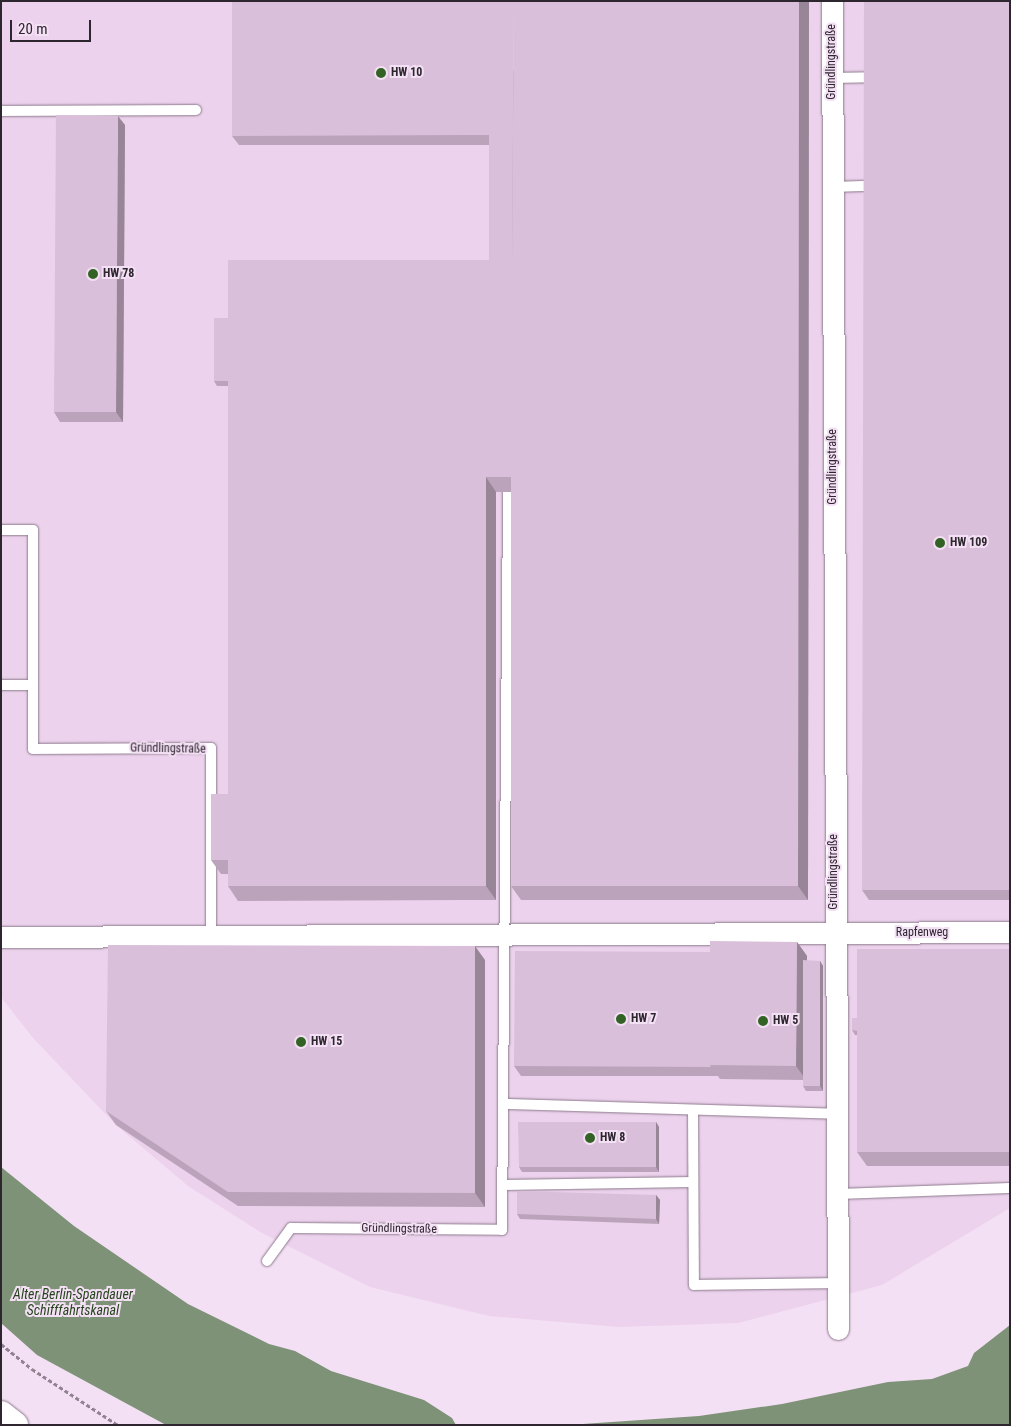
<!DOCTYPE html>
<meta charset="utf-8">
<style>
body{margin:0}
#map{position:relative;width:1011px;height:1426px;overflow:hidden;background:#f4e0f4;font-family:"Roboto Condensed",sans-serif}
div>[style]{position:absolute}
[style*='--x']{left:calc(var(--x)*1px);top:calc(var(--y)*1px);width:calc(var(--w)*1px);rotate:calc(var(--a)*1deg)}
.built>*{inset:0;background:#ecd2ec}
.water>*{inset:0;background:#7d9277}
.path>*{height:3px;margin-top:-1.5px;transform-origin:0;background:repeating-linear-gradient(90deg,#918391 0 4px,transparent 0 6.5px)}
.roads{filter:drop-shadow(0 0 1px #8b7a8b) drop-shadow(0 0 1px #8b7a8b)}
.service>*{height:10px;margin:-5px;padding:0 5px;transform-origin:5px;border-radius:5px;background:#fff}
.minor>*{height:21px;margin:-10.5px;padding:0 10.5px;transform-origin:10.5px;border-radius:10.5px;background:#fff}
.tertiary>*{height:26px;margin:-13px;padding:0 13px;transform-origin:13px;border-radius:13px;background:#fff}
.wall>*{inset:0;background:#bba4bb}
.shaded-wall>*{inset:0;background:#988698}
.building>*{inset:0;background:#d9bfd9}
.dots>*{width:14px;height:14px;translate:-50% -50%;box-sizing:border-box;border:2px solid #f4e0f4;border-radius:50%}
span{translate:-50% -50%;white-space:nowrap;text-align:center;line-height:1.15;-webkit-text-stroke:4px #f4e0f4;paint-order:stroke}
.street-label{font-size:12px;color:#2e262e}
.poi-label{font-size:12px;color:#2e262e;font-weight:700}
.left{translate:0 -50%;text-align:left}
.water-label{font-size:14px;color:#25441c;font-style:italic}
.frame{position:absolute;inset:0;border:2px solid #2e262e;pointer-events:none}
.scale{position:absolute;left:10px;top:20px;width:81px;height:22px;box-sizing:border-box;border:2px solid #2e262e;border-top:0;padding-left:6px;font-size:15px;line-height:18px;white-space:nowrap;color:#2e262e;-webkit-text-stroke:4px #f4e0f4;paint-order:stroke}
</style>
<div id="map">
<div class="built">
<i style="clip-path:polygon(1px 1px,1010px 1px,1010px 1208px,882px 1285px,738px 1323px,619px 1327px,489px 1316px,370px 1287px,262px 1233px,188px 1186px,116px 1125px,33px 1038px,1px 997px)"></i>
</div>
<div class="water">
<i style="clip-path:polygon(1px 1167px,74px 1226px,188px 1304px,269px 1344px,295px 1351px,331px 1371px,424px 1400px,452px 1418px,456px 1425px,166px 1425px,37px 1355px,1px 1323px)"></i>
<i style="clip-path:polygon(1010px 1325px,1010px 1425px,568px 1425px,699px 1416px,782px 1404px,888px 1382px,932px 1379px,968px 1366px,974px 1353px)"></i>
</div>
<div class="path">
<i style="--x:1;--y:1344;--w:40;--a:39"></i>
<i style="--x:32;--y:1369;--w:103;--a:33.1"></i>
</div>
<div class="roads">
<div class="service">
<i style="--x:832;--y:78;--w:39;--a:-1"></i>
<i style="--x:1;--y:111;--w:195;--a:-0.3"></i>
<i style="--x:832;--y:187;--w:38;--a:-2"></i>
<i style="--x:1;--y:530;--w:32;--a:0"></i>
<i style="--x:33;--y:530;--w:155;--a:90"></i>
<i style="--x:33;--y:685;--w:32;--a:180"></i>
<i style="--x:33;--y:685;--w:64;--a:90"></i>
<i style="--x:33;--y:749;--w:178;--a:-0.3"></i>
<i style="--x:211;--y:748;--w:188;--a:90"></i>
<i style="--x:505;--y:1104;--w:334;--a:1.7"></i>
<i style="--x:693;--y:1110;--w:175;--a:89.7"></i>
<i style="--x:694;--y:1285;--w:144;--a:-0.8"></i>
<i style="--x:503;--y:1185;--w:190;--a:-0.9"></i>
<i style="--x:838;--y:1194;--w:172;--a:-2"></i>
<i style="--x:267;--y:1261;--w:41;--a:-54"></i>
<i style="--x:291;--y:1228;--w:211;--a:0.5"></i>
<i style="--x:502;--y:1230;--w:738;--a:-89.53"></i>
</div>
<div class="minor">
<i style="--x:832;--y:1;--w:1328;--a:89.74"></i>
<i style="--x:1;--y:937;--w:1009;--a:-0.28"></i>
</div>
<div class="tertiary">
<i style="--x:1;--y:1414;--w:18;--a:38"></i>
</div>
</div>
<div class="wall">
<i style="clip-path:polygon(809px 1px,808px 900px,521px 900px,511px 886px,511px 492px,496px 492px,496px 900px,238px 901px,228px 886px,228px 874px,221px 874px,211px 860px,228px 794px,228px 386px,217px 386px,214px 381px,228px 318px,489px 260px,489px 145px,239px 145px,232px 136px)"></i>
<i style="clip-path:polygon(1010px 1px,1010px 900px,869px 900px,862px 890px)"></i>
<i style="clip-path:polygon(125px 125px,123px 422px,60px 422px,54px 412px)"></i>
<i style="clip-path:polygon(797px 942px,807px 956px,807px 961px,820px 961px,823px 966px,823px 1091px,806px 1091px,803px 1086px,803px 1080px,720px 1079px,718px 1076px,521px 1076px,514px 1066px,710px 952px)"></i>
<i style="clip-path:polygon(1010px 949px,1010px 1166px,867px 1166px,857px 1152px,857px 1035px,855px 1035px,852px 1030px,857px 1018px)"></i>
<i style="clip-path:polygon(485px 960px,485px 1207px,238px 1206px,116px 1125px,106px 1111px)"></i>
<i style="clip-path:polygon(656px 1122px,659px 1127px,659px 1172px,522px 1172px,519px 1167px)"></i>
<i style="clip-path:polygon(656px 1195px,660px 1200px,659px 1224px,520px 1219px,517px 1214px)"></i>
</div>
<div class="shaded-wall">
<i style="clip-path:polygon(799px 1px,809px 1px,808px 900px,798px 886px)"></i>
<i style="clip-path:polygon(118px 116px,125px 125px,123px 422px,116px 412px)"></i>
<i style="clip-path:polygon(486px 477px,496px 492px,496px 900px,486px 886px)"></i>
<i style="clip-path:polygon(797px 942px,807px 956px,806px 1080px,796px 1066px)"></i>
<i style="clip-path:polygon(475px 946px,485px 960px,485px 1207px,475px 1193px)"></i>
<i style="clip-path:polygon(820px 961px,823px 966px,823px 1091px,820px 1086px)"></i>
<i style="clip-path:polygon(656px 1122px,659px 1127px,659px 1172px,656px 1167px)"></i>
<i style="clip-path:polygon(656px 1195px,660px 1200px,659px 1224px,656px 1219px)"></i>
</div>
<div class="building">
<i style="clip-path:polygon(232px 1px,514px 1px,512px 260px,489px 260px,489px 135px,232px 136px)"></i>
<i style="clip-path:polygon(514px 1px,799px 1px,798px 886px,511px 886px,511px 477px,486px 477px,486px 886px,228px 886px,228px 860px,211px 860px,211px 794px,228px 794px,228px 260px,512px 260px)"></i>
<i style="clip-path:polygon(864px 1px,1010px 1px,1010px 890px,862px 890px)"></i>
<i style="clip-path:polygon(56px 115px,118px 116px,116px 412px,54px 412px)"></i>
<i style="clip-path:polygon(214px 318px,228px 318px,228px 381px,214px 381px)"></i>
<i style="clip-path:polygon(710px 941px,797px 942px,796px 1066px,710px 1065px)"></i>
<i style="clip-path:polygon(108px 945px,475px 946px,475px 1193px,228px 1192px,106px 1111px)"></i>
<i style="clip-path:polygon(857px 949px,1010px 949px,1010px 1152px,857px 1152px)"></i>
<i style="clip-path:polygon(515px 951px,710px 952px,710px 1065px,711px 1067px,514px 1066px)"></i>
<i style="clip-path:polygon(803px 960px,820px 961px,820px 1086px,803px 1086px)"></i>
<i style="clip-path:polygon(852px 1018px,857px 1018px,857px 1031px,852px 1030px)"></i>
<i style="clip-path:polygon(518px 1122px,656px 1122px,656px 1167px,519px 1167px)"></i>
<i style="clip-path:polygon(517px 1191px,656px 1195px,656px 1219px,517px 1214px)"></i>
</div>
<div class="dots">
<i style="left:381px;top:73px;background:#336324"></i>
<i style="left:93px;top:274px;background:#336324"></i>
<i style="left:940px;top:543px;background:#336324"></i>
<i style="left:621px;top:1019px;background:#336324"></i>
<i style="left:763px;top:1021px;background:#336324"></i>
<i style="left:301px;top:1042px;background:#336324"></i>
<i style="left:590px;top:1138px;background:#336324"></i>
</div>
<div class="street-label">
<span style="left:832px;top:62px;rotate:-90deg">Gründlingstraße</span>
<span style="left:833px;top:467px;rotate:-90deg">Gründlingstraße</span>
<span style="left:168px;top:749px;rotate:1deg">Gründlingstraße</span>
<span style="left:834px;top:872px;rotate:-90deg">Gründlingstraße</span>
<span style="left:922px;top:933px">Rapfenweg</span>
<span style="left:399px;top:1229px;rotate:1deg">Gründlingstraße</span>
</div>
<div class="poi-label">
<span class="left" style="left:391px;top:73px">HW 10</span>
<span class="left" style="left:103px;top:274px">HW 78</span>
<span class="left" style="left:950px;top:543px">HW 109</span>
<span class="left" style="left:631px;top:1019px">HW 7</span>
<span class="left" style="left:773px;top:1021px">HW 5</span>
<span class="left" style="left:311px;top:1042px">HW 15</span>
<span class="left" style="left:600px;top:1138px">HW 8</span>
</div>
<div class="water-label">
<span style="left:73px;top:1302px">Alter Berlin-Spandauer<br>Schifffahrtskanal</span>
</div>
<div class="frame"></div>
<div class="scale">20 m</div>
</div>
